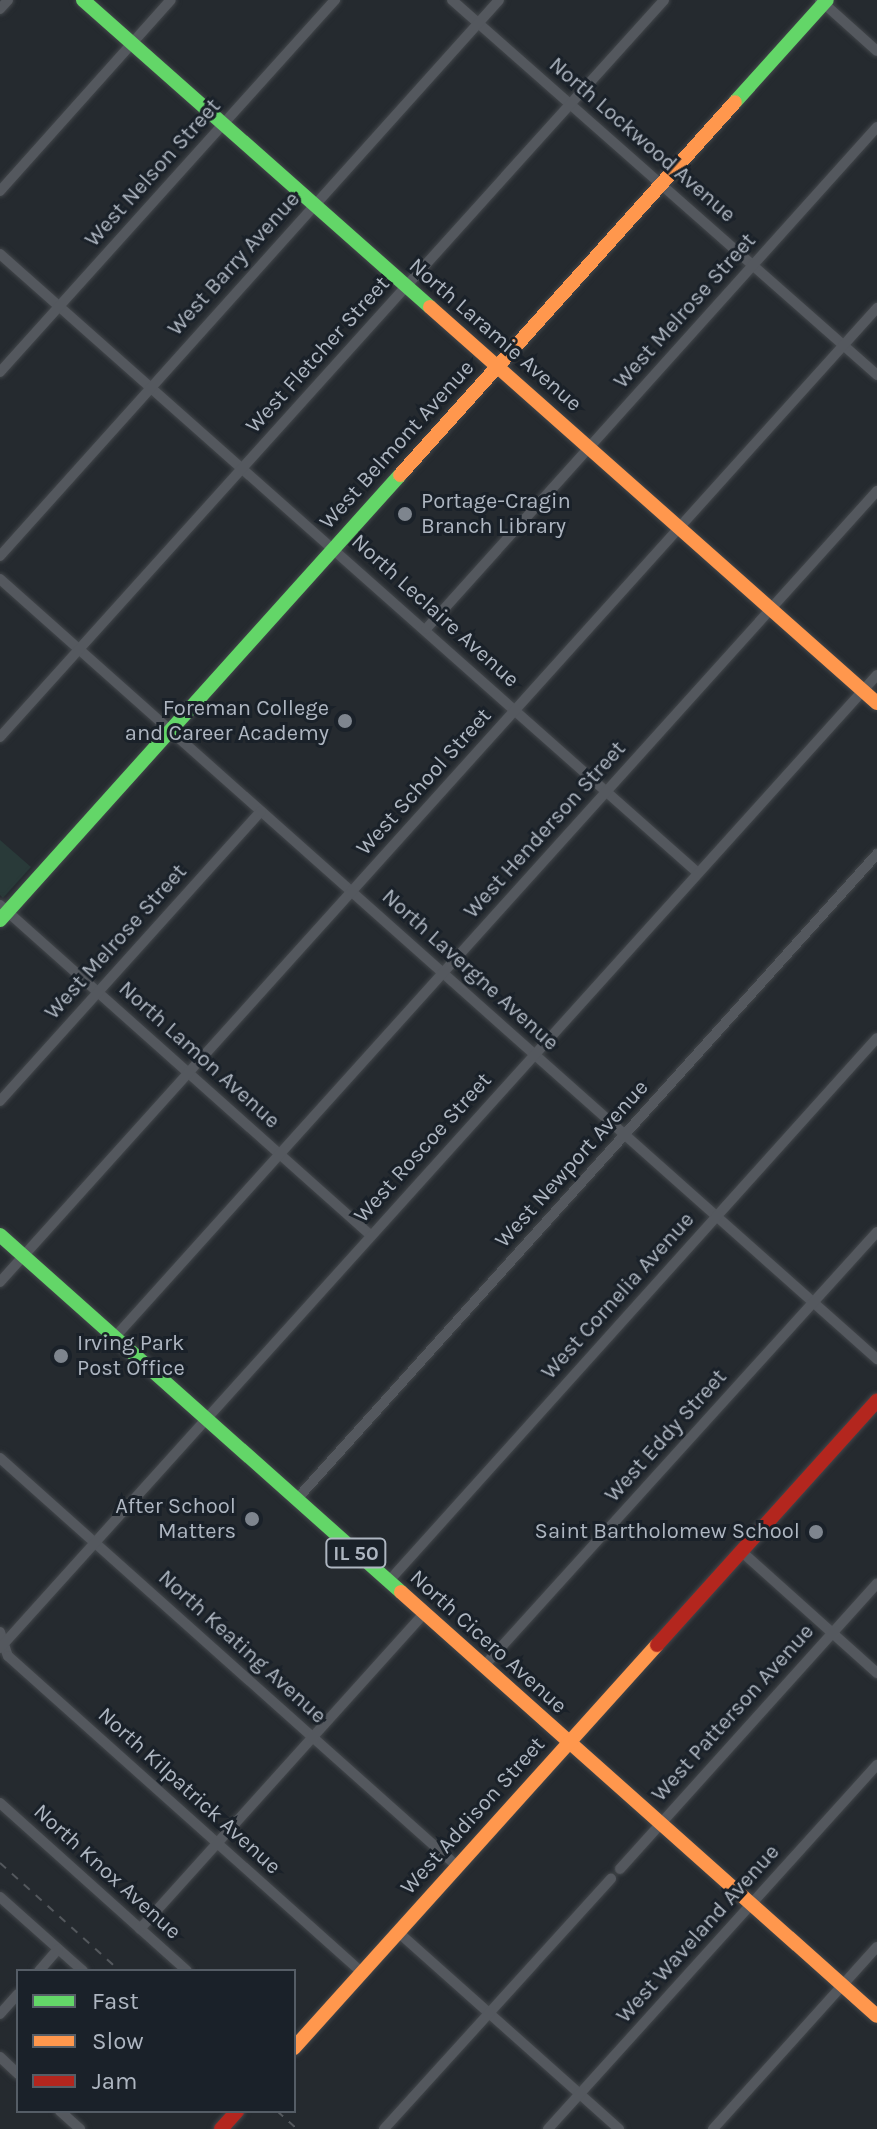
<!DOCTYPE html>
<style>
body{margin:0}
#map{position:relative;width:877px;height:2129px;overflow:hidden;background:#252a2f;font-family:Karla,sans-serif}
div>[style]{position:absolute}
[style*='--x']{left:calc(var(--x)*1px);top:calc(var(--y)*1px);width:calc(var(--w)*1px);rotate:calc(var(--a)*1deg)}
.green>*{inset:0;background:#293a39}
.roads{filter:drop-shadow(0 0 2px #42464a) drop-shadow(0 0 2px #42464a)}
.street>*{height:10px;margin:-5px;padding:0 5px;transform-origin:5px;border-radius:5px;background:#54585e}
.fast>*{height:14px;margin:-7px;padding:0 7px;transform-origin:7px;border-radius:7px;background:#63d668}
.slow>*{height:14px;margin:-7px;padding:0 7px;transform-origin:7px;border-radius:7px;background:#ff974d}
.jam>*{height:14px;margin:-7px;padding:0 7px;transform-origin:7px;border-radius:7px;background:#b3261e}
.rail>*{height:2px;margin-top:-1px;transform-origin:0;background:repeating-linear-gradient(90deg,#54585d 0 8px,transparent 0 16px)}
.dots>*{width:22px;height:22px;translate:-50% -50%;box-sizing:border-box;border:4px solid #1a2129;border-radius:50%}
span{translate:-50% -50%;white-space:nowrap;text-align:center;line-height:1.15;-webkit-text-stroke:6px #1a2129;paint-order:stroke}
.shield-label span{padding:2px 6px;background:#1a2129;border:2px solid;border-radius:6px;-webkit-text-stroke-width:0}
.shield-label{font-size:20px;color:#aeb6c1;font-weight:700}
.street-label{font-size:22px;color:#aeb6c1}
.poi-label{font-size:22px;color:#aeb6c1}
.left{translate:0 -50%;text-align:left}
.right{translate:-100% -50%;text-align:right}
.legend{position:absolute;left:16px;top:1969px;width:280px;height:144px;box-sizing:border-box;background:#1a2129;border:2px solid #555d66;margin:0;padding:10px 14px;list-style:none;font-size:24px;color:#aeb6c1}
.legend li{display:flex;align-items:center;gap:16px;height:40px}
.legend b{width:40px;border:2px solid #555d66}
</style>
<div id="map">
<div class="green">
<i style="clip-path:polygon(0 840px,31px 867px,3px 898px,0 895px)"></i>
</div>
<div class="roads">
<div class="street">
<i style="--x:452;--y:0;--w:567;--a:41.42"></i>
<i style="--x:820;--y:0;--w:76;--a:41.8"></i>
<i style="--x:0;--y:9;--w:12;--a:-48"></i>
<i style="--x:0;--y:191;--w:256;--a:-48.2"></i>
<i style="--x:0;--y:254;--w:933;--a:41.57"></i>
<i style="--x:0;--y:372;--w:501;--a:-48"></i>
<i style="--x:0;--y:556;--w:747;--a:-48.09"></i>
<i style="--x:0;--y:579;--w:1174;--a:41.65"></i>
<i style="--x:426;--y:629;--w:675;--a:-48.06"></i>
<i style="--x:0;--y:737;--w:992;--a:-47.98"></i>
<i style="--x:0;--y:905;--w:497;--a:41.7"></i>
<i style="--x:0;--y:1101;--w:390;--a:-48"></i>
<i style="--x:0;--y:1282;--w:1311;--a:-48"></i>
<i style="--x:115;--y:1337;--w:1139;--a:-47.99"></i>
<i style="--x:0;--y:1458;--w:613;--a:41.76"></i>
<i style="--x:296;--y:1500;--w:869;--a:-48.03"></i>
<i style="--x:741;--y:1551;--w:183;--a:41.9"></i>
<i style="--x:388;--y:1582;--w:731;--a:-48.05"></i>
<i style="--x:0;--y:1632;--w:25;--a:72"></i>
<i style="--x:8;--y:1656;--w:475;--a:41.8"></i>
<i style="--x:0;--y:1648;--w:1310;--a:-47.97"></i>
<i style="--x:483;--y:1667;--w:587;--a:-47.83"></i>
<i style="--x:0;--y:1803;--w:251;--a:41.9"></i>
<i style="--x:620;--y:1869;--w:384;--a:-48"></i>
<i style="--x:0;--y:1897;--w:111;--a:41.7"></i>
<i style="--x:140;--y:1929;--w:424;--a:-48"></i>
<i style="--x:398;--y:1932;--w:296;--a:41.7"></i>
<i style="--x:39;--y:1971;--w:29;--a:-49"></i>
<i style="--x:0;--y:2014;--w:27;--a:-48"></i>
<i style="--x:0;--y:2057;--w:25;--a:43"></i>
<i style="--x:60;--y:2111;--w:27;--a:42"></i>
<i style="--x:384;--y:2129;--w:338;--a:-47.8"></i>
<i style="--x:548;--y:2129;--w:491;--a:-47.9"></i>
<i style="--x:713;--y:2129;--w:245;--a:-48"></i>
</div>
<div class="fast">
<i style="--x:83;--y:0;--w:463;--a:41.5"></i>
<i style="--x:735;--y:102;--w:137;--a:-48"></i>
<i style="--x:0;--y:920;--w:598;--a:-48.05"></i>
<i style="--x:0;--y:1235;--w:537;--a:41.68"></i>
</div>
<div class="slow">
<i style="--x:430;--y:307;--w:597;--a:41.54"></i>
<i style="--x:400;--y:475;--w:501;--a:-48.07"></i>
<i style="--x:401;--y:1592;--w:637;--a:41.69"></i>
<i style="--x:294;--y:2048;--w:542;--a:-47.99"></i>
</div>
<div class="jam">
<i style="--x:657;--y:1645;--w:329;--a:-48"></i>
<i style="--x:221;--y:2129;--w:24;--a:-48"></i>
</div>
</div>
<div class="rail">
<i style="--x:0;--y:1863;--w:161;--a:42"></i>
<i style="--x:277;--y:2111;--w:27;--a:42"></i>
</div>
<div class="dots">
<i style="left:405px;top:514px;background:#7e858e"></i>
<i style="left:345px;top:721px;background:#7e858e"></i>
<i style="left:61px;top:1356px;background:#7e858e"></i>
<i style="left:252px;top:1519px;background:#7e858e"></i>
<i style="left:816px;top:1532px;background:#7e858e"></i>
</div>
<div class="shield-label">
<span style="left:356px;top:1553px">IL 50</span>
</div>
<div class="street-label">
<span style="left:642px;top:140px;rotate:41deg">North Lockwood Avenue</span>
<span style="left:153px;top:173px;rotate:-48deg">West Nelson Street</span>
<span style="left:234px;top:264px;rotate:-48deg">West Barry Avenue</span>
<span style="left:685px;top:311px;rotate:-48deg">West Melrose Street</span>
<span style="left:495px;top:335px;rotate:41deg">North Laramie Avenue</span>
<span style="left:318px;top:355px;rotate:-48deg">West Fletcher Street</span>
<span style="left:397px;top:445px;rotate:-48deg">West Belmont Avenue</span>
<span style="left:435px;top:611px;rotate:42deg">North Leclaire Avenue</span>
<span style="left:424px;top:782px;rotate:-48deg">West School Street</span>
<span style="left:545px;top:830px;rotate:-48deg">West Henderson Street</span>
<span style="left:116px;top:942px;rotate:-48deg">West Melrose Street</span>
<span style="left:470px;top:970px;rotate:42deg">North Lavergne Avenue</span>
<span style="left:199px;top:1055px;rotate:42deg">North Lamon Avenue</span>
<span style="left:423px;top:1148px;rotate:-48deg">West Roscoe Street</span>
<span style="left:572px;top:1164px;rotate:-48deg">West Newport Avenue</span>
<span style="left:618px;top:1296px;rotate:-48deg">West Cornelia Avenue</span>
<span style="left:666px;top:1436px;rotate:-48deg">West Eddy Street</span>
<span style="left:488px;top:1642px;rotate:42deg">North Cicero Avenue</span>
<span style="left:242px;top:1647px;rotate:42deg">North Keating Avenue</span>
<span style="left:733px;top:1713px;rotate:-48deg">West Patterson Avenue</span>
<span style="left:189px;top:1791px;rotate:42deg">North Kilpatrick Avenue</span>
<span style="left:473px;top:1816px;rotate:-48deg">West Addison Street</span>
<span style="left:107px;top:1872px;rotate:42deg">North Knox Avenue</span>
<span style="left:698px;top:1934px;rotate:-48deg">West Waveland Avenue</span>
</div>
<div class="poi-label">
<span class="left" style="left:421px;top:514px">Portage-Cragin<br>Branch Library</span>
<span class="right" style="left:329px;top:721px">Foreman College<br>and Career Academy</span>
<span class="left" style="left:77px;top:1356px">Irving Park<br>Post Office</span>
<span class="right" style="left:236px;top:1519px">After School<br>Matters</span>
<span class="right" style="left:800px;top:1532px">Saint Bartholomew School</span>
</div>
<ul class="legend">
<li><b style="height:10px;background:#63d668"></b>Fast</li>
<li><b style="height:10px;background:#ff974d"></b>Slow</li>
<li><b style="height:10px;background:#b3261e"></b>Jam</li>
</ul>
</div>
